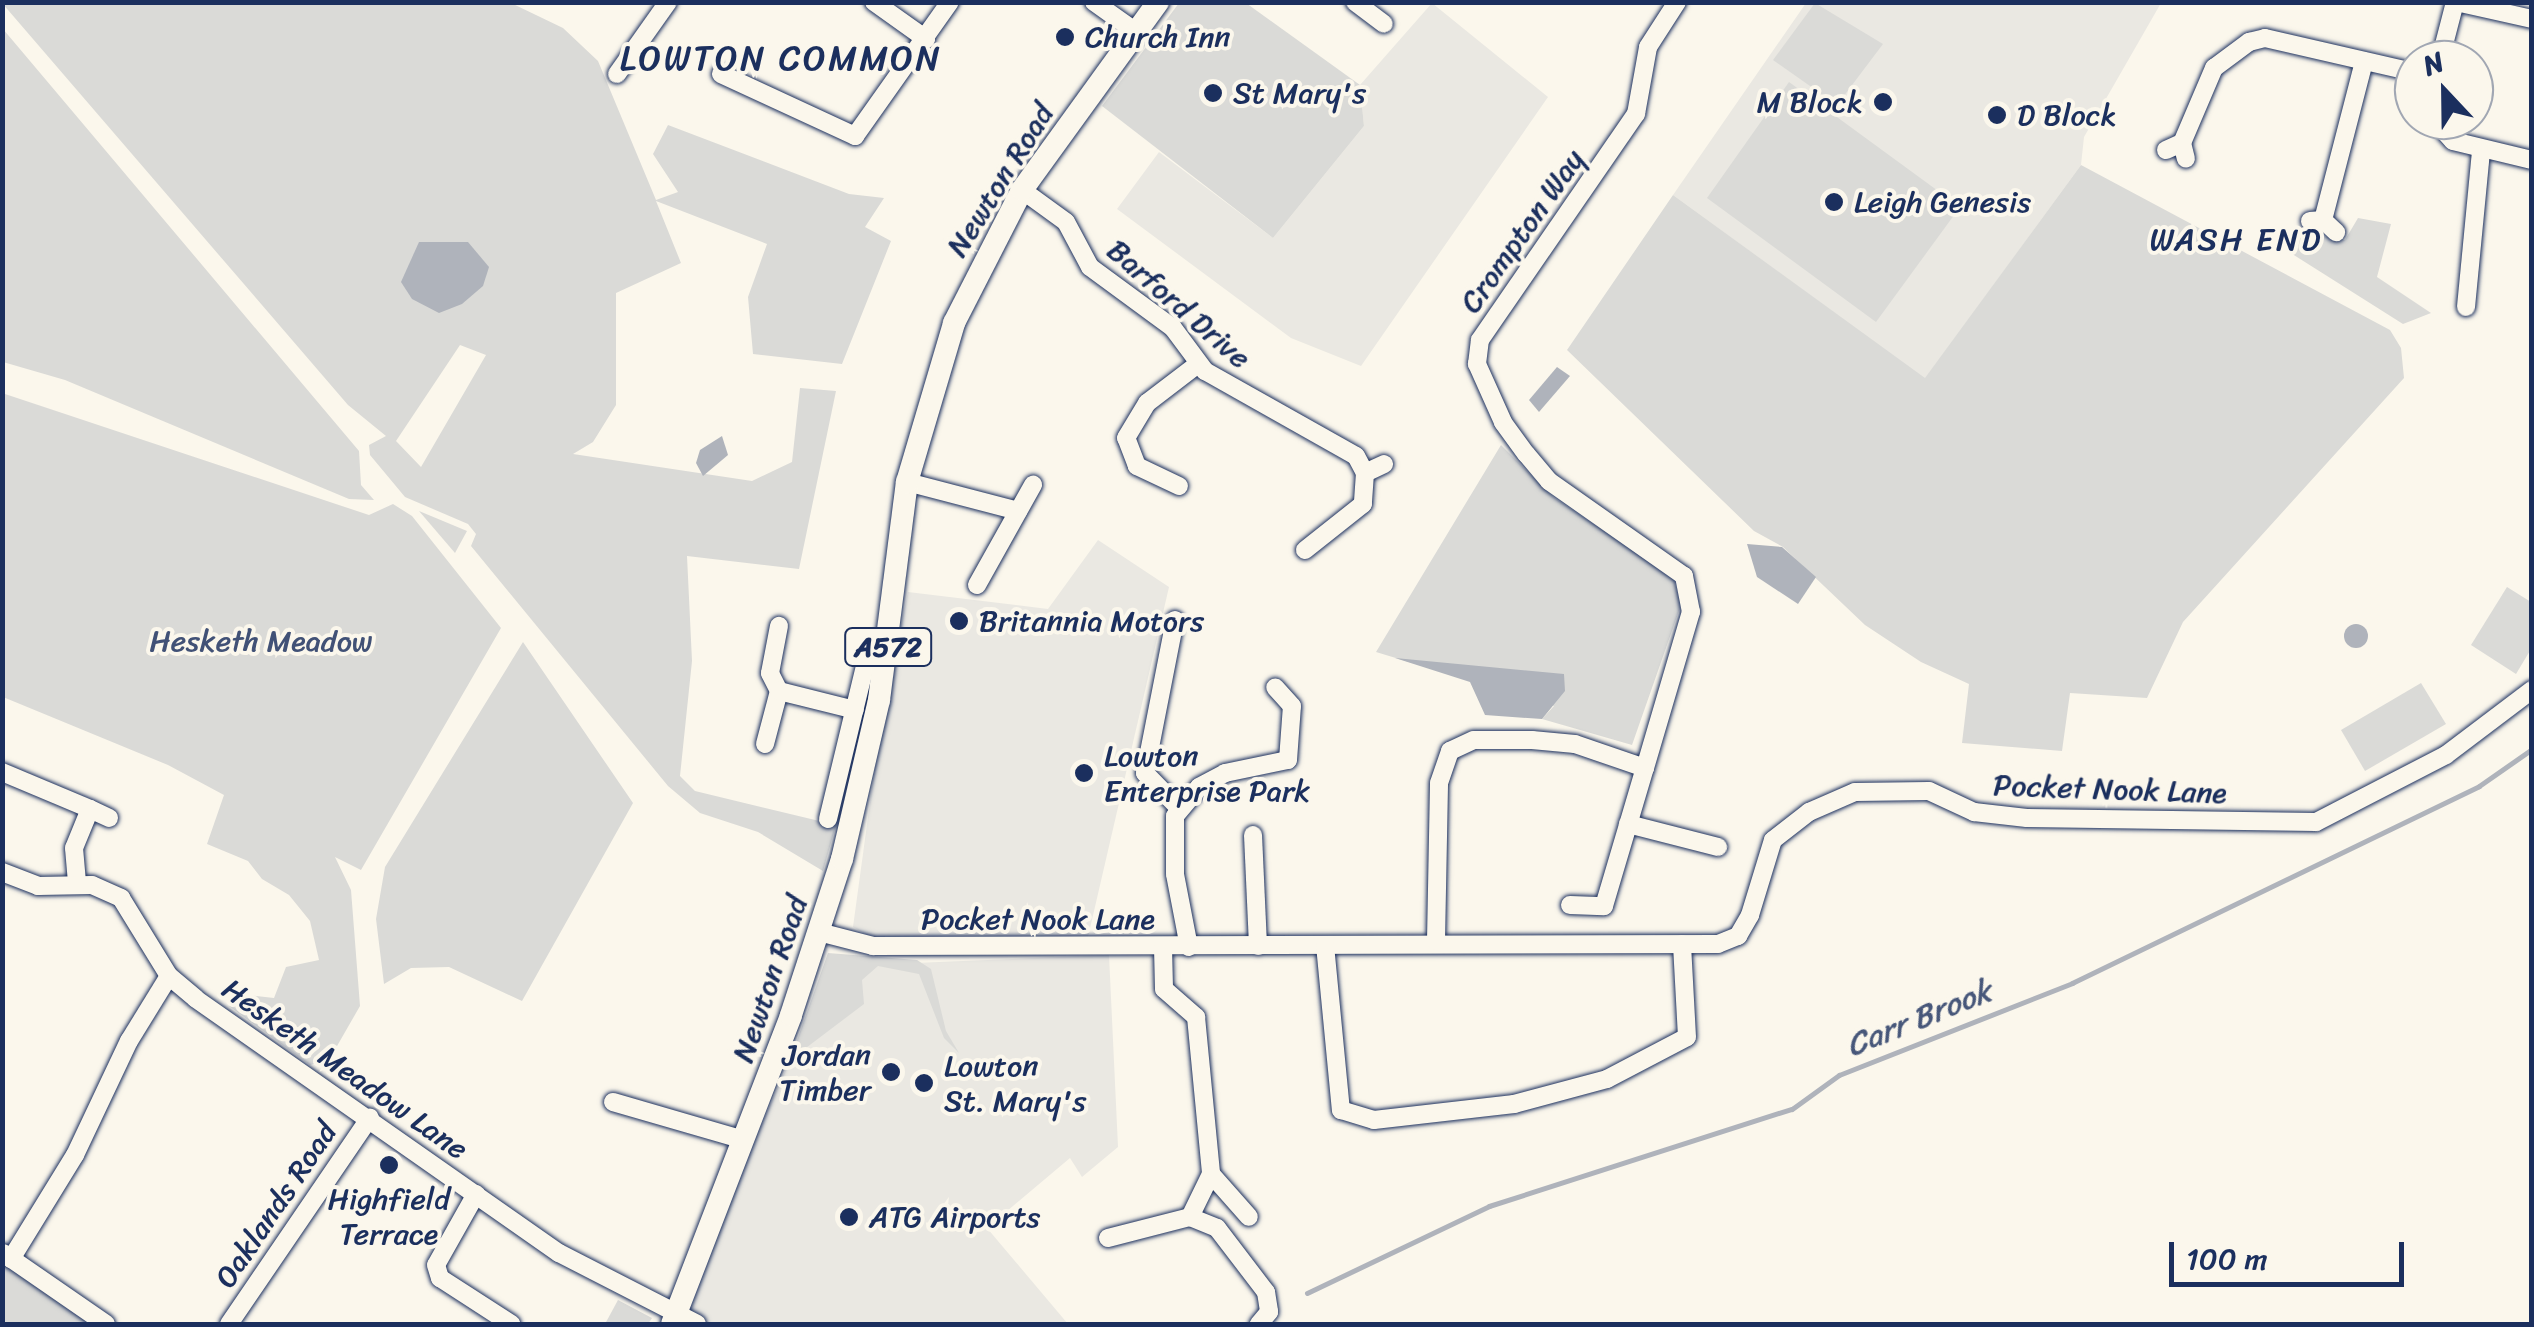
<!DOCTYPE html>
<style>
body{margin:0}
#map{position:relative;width:2534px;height:1327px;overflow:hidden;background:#fbf7ec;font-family:Sriracha,sans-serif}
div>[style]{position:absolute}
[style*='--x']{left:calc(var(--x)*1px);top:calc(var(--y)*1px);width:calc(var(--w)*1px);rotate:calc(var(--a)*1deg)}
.built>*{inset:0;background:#eae8e2}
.green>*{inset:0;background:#dadad7}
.water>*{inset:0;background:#afb3bb}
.round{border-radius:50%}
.stream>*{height:5px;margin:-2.5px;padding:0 2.5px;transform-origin:2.5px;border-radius:2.5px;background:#afb3bb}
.roads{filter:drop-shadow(0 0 2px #1b2f5e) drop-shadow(0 0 2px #1b2f5e)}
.minor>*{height:18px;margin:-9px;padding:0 9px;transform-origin:9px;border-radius:9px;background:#fbf7ec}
.major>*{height:22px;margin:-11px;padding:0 11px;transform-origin:11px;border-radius:11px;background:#fbf7ec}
.dots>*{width:28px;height:28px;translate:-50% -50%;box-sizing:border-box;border:5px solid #fbf7ec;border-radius:50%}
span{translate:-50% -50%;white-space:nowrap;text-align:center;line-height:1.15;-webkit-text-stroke:8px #fbf7ec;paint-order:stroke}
.shield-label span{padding:2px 8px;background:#fbf7ec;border:2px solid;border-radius:8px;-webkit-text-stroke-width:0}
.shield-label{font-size:28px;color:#1b2f5e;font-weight:700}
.poi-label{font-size:30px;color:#1b2f5e}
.left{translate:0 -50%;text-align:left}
.right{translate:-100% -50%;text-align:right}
.street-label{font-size:30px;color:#1b2f5e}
.park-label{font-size:30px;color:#415176}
.neighbourhood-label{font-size:32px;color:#1b2f5e;letter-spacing:2.5px}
.water-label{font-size:32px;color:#47577a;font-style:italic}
.quarter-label{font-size:35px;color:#1b2f5e;letter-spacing:2.5px}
.frame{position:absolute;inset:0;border:5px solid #1b2f5e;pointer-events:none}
.north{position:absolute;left:2394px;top:40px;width:100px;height:100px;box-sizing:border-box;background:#fbf7ec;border:2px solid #a1a7b3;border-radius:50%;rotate:338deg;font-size:28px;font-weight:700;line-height:40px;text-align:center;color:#1b2f5e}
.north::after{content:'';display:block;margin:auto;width:35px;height:45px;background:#1b2f5e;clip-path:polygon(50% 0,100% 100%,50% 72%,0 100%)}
.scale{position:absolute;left:2169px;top:1242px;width:235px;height:45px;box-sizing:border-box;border:5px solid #1b2f5e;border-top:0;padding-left:12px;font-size:30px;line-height:35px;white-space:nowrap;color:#1b2f5e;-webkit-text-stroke:8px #fbf7ec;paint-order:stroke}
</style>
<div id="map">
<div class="built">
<i style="clip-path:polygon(1432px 3px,1548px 97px,1361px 366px,1291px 338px,1117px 209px,1159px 152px,1273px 238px,1364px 126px,1360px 85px)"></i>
<i style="clip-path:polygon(1806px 3px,2161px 3px,2084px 137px,2081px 165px,1925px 379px,1673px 195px)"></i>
<i style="clip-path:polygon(1098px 540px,1169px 587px,1088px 937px,874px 939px,853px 927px,881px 722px,908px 592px,1048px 609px)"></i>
<i style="clip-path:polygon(1109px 955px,1118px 1147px,1082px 1177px,1070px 1158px,987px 1228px,1068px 1324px,673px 1324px,790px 1060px,866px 965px)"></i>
</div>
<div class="green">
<i style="clip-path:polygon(evenodd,2px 3px,511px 3px,563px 28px,598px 61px,656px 200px,678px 192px,653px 154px,668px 125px,849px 194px,884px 198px,865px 227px,891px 241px,842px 364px,753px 354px,748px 297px,767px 244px,656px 201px,681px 263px,616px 293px,616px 405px,593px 442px,573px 454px,752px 481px,792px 462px,800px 388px,836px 391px,799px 569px,687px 556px,692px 661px,680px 776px,695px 791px,836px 825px,823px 871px,758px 832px,700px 813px,668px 786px,471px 546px,476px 534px,468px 524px,405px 497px,370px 455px,369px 445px,386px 436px,348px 405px,2px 3px,460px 345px,486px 355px,421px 467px,396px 441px,460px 345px)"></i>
<i style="clip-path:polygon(1179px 3px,1246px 3px,1360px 85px,1364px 126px,1273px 238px,1102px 106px)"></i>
<i style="clip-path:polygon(1815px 3px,1883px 44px,1837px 105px,1773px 60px)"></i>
<i style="clip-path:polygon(3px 29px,359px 451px,361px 485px,374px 500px,349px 499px,65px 380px,3px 362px)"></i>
<i style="clip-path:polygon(1789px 82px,1960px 207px,1876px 322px,1707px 198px)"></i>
<i style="clip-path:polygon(2081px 165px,2390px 330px,2401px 348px,2404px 378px,2183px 622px,2147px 698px,2070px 693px,2062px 751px,1962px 743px,1969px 684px,1921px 662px,1865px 625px,1783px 547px,1754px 531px,1567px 350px,1673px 195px,1925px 378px)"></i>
<i style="clip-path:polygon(2358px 218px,2391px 224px,2377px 277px,2431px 313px,2403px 324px,2278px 245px,2282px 229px,2345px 240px)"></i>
<i style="clip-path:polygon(2px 393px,369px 515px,393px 504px,412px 516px,501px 628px,361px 870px,335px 857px,351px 890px,360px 1006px,329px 1060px,310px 1065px,229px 1006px,240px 994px,274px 998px,286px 967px,319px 960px,310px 921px,289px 895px,262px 879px,248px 861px,207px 844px,224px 795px,168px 765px,3px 697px)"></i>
<i style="clip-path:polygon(1501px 445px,1553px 497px,1673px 577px,1681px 605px,1632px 745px,1542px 719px,1554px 706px,1376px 652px)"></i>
<i style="clip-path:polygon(419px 511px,467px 531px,455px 553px)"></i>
<i style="clip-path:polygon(2507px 587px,2531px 602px,2531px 649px,2516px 674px,2471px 645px)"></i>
<i style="clip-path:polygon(523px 642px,633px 803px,522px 1001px,449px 967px,411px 968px,384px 984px,376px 919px,385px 867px)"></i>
<i style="clip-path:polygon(2421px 683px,2446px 724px,2365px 771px,2341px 730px)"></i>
<i style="clip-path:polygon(828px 953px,917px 960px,931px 969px,946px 1031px,959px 1053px,944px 1038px,919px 974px,878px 966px,862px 980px,864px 1004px,790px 1060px)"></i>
<i style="clip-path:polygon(3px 1260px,96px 1324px,3px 1324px)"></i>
<i style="clip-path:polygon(618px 1300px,652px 1318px,648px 1324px,605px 1324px)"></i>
</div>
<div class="water">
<i style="clip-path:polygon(419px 242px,468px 242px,489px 267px,483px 286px,462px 304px,439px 313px,412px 299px,401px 282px)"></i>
<i style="clip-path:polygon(1557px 367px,1570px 376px,1539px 412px,1529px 400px)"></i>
<i style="clip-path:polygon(722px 436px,728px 455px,703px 476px,696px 463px,700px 450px)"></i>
<i style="clip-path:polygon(1747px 544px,1782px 547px,1816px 577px,1798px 604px,1757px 577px)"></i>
<i class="round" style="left:2344px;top:624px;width:24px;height:24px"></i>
<i style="clip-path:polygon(1395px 658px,1564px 674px,1565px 691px,1542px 719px,1485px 715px,1470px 682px)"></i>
</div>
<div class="stream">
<i style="--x:1307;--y:1293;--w:202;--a:-25.5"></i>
<i style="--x:1489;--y:1206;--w:318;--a:-17.8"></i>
<i style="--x:1792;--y:1109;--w:58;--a:-35.9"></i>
<i style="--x:1839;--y:1075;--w:251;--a:-21.5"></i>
<i style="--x:2072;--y:983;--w:452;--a:-25.8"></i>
<i style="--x:2479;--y:786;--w:65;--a:-34.9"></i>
</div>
<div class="roads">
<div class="minor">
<i style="--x:874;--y:2;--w:64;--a:35.4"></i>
<i style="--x:1094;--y:2;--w:52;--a:35.5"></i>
<i style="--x:1355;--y:2;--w:36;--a:37"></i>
<i style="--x:2456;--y:2;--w:78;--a:12.6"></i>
<i style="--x:2440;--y:60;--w:60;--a:-75.5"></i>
<i style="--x:617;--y:74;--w:88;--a:-54.7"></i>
<i style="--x:721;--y:74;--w:148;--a:24.8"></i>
<i style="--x:855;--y:136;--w:164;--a:-54.7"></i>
<i style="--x:2434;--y:120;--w:28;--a:48"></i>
<i style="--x:2453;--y:141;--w:81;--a:13.5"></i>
<i style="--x:2182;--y:143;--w:82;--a:-66.9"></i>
<i style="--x:2214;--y:68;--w:44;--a:-36.6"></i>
<i style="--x:2249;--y:42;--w:16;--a:-14"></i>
<i style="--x:2265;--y:38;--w:153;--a:12.9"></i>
<i style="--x:2166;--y:150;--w:17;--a:-24"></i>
<i style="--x:2182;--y:143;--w:16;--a:76"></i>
<i style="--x:1022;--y:190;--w:54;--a:36"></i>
<i style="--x:1066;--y:222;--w:51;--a:61.9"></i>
<i style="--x:1090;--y:267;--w:103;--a:36.3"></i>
<i style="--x:1173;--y:328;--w:54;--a:53.3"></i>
<i style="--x:1205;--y:371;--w:173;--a:29.4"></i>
<i style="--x:1356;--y:456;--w:19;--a:62"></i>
<i style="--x:1365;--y:473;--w:31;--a:94"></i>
<i style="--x:1363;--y:504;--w:74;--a:141.6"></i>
<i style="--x:2323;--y:220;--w:164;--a:-75.5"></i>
<i style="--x:2310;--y:221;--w:13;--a:-4"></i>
<i style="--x:2323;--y:220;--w:18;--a:43"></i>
<i style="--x:2466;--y:307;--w:158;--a:-84.5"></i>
<i style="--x:1365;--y:473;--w:21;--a:-25"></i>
<i style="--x:907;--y:482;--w:115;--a:14.6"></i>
<i style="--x:1179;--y:486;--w:47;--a:-154.5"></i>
<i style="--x:1137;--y:466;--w:30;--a:-111"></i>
<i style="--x:1126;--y:438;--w:41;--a:-59"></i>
<i style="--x:1147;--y:403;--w:64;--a:-37.4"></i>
<i style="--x:977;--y:585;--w:115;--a:-60.8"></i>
<i style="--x:1175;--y:620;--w:156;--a:101.1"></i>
<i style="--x:1145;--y:773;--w:49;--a:45.8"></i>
<i style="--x:779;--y:691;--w:20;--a:-117"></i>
<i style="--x:770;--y:673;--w:48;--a:-79.2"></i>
<i style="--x:765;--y:744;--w:55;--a:-75.2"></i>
<i style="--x:779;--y:691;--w:78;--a:14"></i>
<i style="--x:2;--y:772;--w:95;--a:22.8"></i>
<i style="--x:90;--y:809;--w:42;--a:112.3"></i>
<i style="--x:74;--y:848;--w:36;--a:85"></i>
<i style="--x:90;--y:809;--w:21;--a:25"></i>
<i style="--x:828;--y:819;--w:178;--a:-76.4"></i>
<i style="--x:870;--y:646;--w:18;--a:-9"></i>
<i style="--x:1628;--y:824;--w:93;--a:14.3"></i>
<i style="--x:1253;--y:835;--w:111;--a:87.4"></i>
<i style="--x:2;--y:872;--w:39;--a:21"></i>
<i style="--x:38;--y:886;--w:54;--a:-1.1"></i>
<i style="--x:92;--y:885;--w:32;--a:24"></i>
<i style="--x:121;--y:898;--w:92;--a:58.4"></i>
<i style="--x:169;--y:976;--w:35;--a:40"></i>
<i style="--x:196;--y:999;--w:443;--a:35"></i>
<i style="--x:559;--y:1253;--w:155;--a:27.2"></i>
<i style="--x:1570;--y:905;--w:34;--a:2"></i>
<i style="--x:1604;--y:906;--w:144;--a:-73.5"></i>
<i style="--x:819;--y:932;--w:56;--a:14.5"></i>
<i style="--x:873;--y:946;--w:845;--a:-0.14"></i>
<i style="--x:1718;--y:944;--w:22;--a:-22"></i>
<i style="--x:1738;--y:936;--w:24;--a:-60"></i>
<i style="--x:1750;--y:915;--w:78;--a:-73"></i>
<i style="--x:1773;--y:840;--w:46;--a:-37.9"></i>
<i style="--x:1809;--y:812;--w:50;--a:-23.5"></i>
<i style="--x:1855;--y:792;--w:74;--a:-0.8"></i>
<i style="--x:1929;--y:791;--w:50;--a:25"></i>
<i style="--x:1974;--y:812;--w:53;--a:6.5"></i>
<i style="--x:2027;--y:818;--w:289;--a:0.8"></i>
<i style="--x:2316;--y:822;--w:146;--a:-27.3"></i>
<i style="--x:2446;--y:755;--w:108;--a:-37.1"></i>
<i style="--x:1436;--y:941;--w:158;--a:-88.9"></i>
<i style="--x:1439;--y:783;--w:34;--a:-71"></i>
<i style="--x:1450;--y:751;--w:26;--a:-25"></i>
<i style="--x:1474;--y:740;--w:58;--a:0"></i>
<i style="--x:1532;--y:740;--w:43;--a:5.3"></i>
<i style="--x:1575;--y:744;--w:74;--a:18.9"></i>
<i style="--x:1645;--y:768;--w:163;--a:-73.6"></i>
<i style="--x:1691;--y:612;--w:37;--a:-101"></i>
<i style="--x:1684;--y:576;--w:165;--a:-144.9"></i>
<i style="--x:1549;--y:481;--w:35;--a:-130"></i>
<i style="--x:1526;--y:454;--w:39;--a:-126"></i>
<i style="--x:1503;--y:422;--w:64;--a:-114.1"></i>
<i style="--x:1477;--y:364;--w:24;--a:-83"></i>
<i style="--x:1480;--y:340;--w:275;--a:-55.4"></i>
<i style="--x:1636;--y:114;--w:68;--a:-79.8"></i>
<i style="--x:1648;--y:47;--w:54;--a:-57.2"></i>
<i style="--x:1325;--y:945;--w:166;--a:84.5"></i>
<i style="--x:1341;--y:1110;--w:34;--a:17"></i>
<i style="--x:1374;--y:1120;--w:141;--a:-6.5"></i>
<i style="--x:1514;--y:1104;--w:96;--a:-15"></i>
<i style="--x:1607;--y:1079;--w:90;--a:-27.7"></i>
<i style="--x:1687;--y:1037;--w:93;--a:-93.1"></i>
<i style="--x:1163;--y:947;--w:42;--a:88.6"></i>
<i style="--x:1164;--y:989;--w:43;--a:41.2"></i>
<i style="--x:1196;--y:1017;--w:158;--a:84.5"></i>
<i style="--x:1211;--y:1174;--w:57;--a:48.5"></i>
<i style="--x:1189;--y:947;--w:74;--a:-100.9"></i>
<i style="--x:1175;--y:874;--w:58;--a:-90"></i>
<i style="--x:1175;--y:816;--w:38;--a:-50"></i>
<i style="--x:1199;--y:787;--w:30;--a:-28"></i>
<i style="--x:1225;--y:773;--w:64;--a:-11.7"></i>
<i style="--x:1288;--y:760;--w:54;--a:-85.8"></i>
<i style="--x:1292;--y:706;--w:25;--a:-132"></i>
<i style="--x:613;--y:1102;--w:136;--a:16.2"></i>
<i style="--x:1211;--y:1174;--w:48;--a:116"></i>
<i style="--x:1190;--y:1217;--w:29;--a:22"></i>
<i style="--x:1217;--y:1228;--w:81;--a:52.6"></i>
<i style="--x:1266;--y:1292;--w:20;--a:81"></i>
<i style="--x:1269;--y:1312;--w:16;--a:130"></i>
<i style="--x:476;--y:1194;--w:81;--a:119.4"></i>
<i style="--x:436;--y:1265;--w:14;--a:73"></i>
<i style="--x:440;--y:1278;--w:85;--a:32.9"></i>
<i style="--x:1108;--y:1238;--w:85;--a:-14.4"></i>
<i style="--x:3;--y:1253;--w:125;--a:34.6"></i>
<i style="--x:11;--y:1259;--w:122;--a:-58.4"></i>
<i style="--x:75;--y:1155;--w:126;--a:-64.7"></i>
<i style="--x:129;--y:1041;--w:76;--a:-58.4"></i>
<i style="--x:229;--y:1324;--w:250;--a:-55.7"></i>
</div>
<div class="major">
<i style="--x:672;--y:1324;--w:331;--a:-68.9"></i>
<i style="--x:791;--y:1015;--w:164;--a:-71.9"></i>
<i style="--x:842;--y:859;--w:163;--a:-76.9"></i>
<i style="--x:879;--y:700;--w:220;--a:-82.7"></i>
<i style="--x:907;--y:482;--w:166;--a:-73.5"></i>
<i style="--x:954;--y:323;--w:149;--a:-62.9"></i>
<i style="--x:1022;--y:190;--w:232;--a:-54.1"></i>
</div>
</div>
<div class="dots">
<i style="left:1065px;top:37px;background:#1b2f5e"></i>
<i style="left:1213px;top:93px;background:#1b2f5e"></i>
<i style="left:1883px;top:102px;background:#1b2f5e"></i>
<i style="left:1997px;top:115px;background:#1b2f5e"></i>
<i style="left:1834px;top:202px;background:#1b2f5e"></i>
<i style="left:959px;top:621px;background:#1b2f5e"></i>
<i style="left:1084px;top:773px;background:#1b2f5e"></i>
<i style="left:891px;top:1072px;background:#1b2f5e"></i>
<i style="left:924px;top:1083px;background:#1b2f5e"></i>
<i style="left:389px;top:1165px;background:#1b2f5e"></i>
<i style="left:849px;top:1217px;background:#1b2f5e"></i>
</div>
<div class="shield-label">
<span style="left:888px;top:647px">A572</span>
</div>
<div class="poi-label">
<span class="left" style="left:1085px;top:37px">Church Inn</span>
<span class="left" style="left:1233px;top:93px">St Mary's</span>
<span class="right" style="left:1863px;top:102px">M Block</span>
<span class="left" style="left:2017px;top:115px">D Block</span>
<span class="left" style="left:1854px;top:202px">Leigh Genesis</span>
<span class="left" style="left:979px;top:621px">Britannia Motors</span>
<span class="left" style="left:1104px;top:773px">Lowton<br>Enterprise Park</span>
<span class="right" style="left:871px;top:1072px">Jordan<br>Timber</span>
<span class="left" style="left:944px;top:1083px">Lowton<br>St. Mary's</span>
<span style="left:389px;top:1216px">Highfield<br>Terrace</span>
<span class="left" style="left:869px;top:1217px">ATG Airports</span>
</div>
<div class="street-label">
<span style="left:1000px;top:180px;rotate:-58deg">Newton Road</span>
<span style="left:1522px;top:231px;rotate:-55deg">Crompton Way</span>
<span style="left:1179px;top:304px;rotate:41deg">Barford Drive</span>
<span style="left:2110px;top:789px;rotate:2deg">Pocket Nook Lane</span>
<span style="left:1038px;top:919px">Pocket Nook Lane</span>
<span style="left:770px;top:979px;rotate:-71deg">Newton Road</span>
<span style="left:345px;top:1069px;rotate:35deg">Hesketh Meadow Lane</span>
<span style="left:276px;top:1205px;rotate:-56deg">Oaklands Road</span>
</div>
<div class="park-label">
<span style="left:261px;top:641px">Hesketh Meadow</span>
</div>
<div class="neighbourhood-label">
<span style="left:2236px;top:240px">WASH END</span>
</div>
<div class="water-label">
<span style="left:1919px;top:1019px;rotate:-22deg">Carr Brook</span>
</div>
<div class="quarter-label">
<span style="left:781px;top:58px">LOWTON COMMON</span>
</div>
<div class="frame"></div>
<div class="north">N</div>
<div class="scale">100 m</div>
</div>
